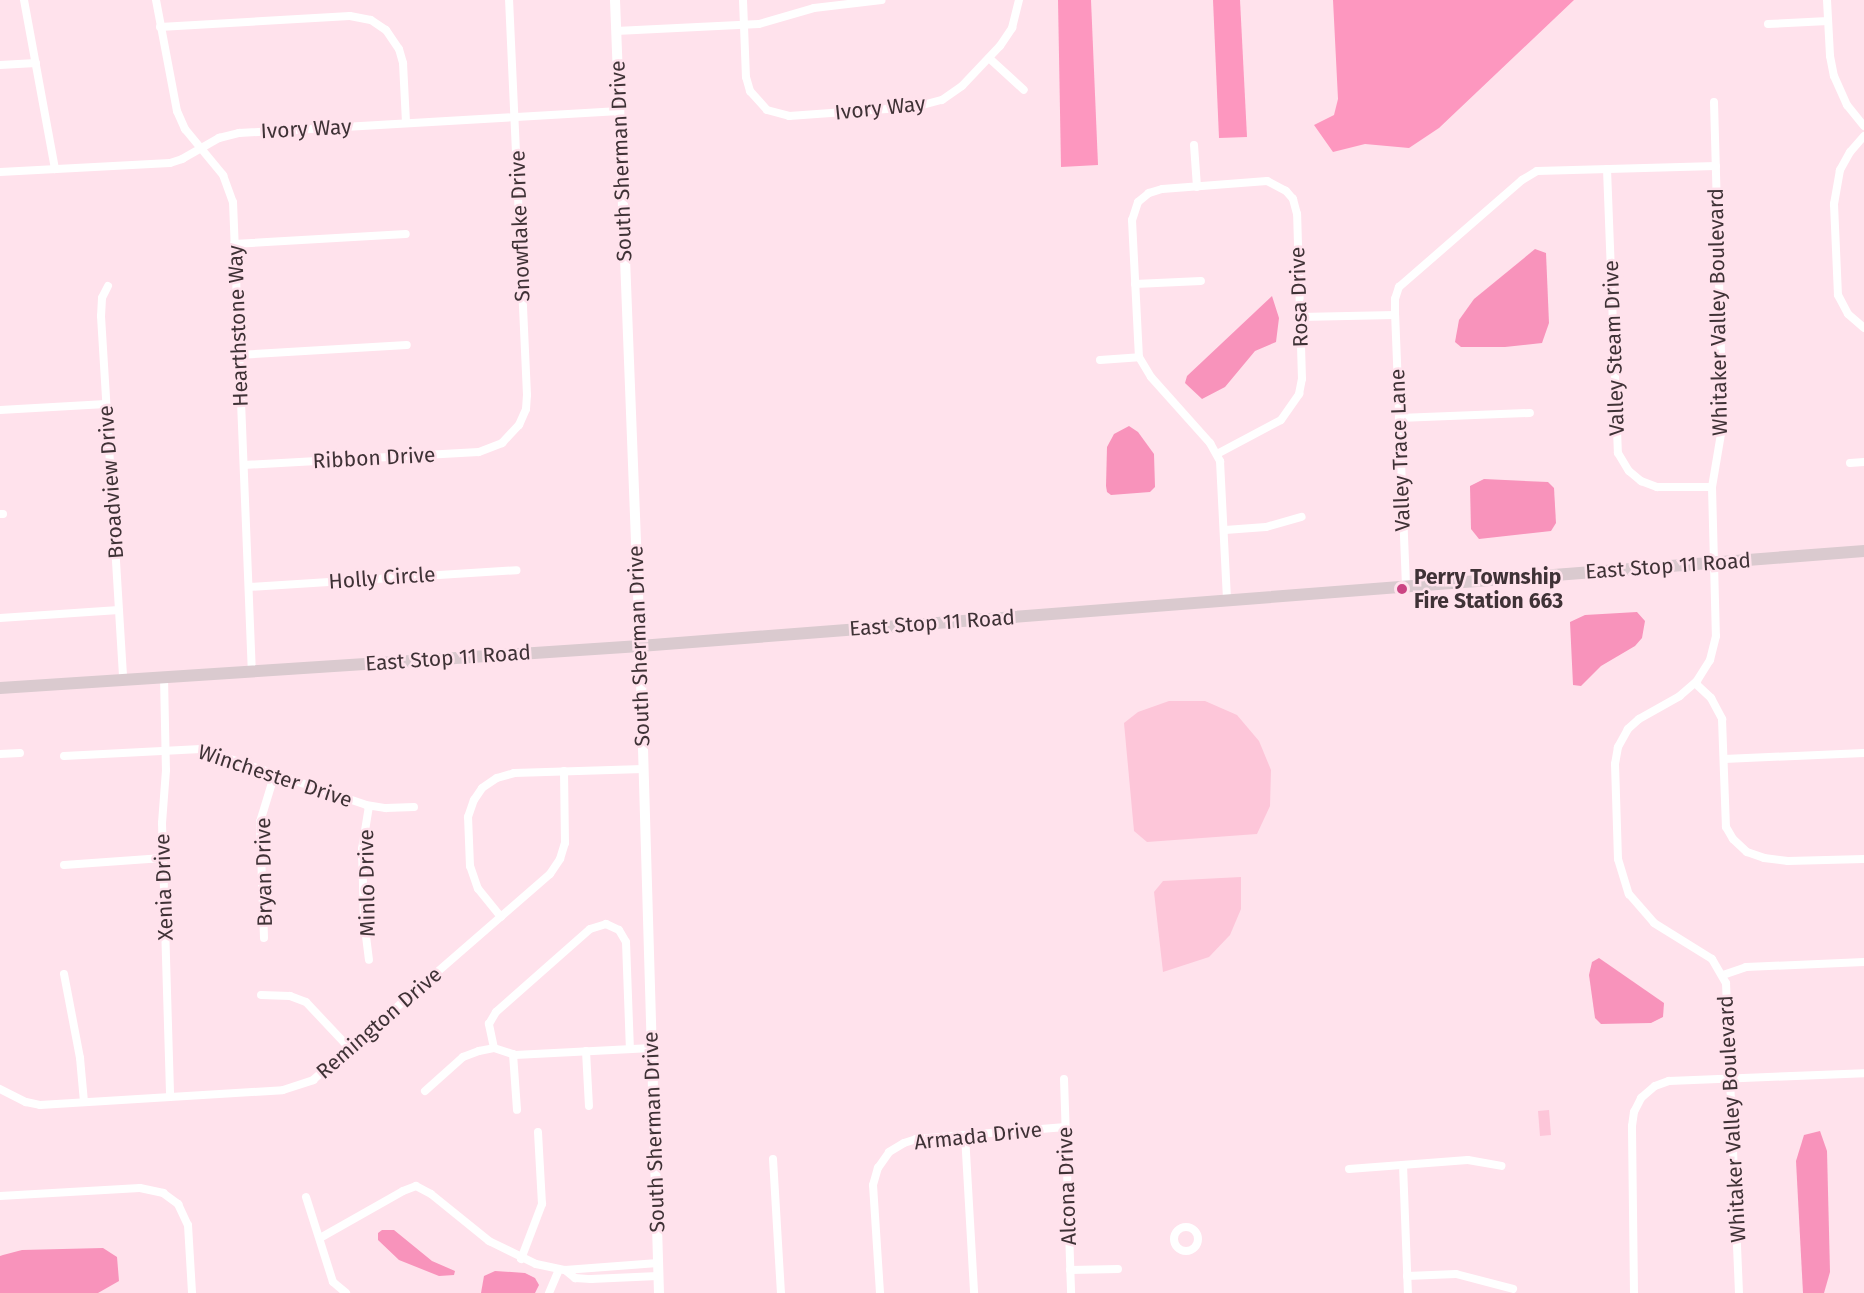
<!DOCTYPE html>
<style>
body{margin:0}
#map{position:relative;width:1864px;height:1293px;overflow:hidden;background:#ffe2ec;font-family:"Fira Sans",sans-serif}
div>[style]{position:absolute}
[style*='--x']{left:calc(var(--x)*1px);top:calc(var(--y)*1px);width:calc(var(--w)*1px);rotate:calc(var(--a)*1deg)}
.green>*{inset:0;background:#fdc6d9}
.forest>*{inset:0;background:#fd97bf}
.water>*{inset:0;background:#f893bb}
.minor>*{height:8px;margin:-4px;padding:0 4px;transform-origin:4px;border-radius:4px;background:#fff}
.minor>.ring{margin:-4px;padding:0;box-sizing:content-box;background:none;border:8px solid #fff;border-radius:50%}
.tertiary>*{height:10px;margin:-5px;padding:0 5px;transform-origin:5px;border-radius:5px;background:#fff}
.secondary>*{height:12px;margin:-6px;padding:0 6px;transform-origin:6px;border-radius:6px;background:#dacacf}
.dots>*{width:16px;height:16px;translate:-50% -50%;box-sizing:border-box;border:3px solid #ffe2ec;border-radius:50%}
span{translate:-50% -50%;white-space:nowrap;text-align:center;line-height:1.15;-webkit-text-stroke:5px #ffe2ec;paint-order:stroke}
.street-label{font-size:21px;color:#3f3236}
.poi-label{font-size:21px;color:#3f3236;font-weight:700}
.left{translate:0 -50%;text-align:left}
</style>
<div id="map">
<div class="green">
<i style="clip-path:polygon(1169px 701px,1205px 701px,1237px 715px,1259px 741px,1271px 770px,1270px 806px,1257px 834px,1147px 842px,1134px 831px,1124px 723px,1138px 712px)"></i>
<i style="clip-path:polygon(1241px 877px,1241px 909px,1230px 935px,1209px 957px,1163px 972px,1154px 892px,1163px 881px)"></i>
<i style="clip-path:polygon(1549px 1110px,1551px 1135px,1540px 1136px,1538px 1111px)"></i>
</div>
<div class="forest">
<i style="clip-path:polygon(1058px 0,1091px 0,1098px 165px,1061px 167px)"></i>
<i style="clip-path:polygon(1213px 0,1240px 0,1247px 137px,1219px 138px)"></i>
<i style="clip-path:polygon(1333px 0,1574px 0,1439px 128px,1409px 148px,1365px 144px,1333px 152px,1314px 125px,1334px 115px,1338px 99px)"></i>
</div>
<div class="water">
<i style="clip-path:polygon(1535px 249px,1546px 253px,1549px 323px,1542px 343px,1505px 347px,1461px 347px,1455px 342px,1459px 320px,1474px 299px)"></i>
<i style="clip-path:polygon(1272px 296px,1279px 318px,1276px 342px,1255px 351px,1225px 387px,1202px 399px,1185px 383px,1187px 376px)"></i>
<i style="clip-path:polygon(1129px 426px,1138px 432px,1154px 454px,1155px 487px,1150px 492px,1111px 495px,1107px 492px,1106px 486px,1107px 447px,1114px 434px)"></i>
<i style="clip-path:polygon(1484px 479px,1548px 482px,1554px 488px,1556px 523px,1551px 531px,1479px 539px,1471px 529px,1470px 486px)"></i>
<i style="clip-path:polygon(1637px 612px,1645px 621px,1642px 638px,1635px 646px,1601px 666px,1581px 686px,1573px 685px,1570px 622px,1585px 615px)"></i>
<i style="clip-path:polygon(1599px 958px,1664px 1003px,1663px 1017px,1651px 1023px,1601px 1024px,1595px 1018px,1589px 975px,1592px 962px)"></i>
<i style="clip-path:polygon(1820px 1131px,1827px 1151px,1830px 1272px,1824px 1293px,1803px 1293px,1796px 1161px,1804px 1135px)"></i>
<i style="clip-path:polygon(382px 1230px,394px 1230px,432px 1261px,455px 1271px,454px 1275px,439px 1276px,399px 1260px,378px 1240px,378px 1233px)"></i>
<i style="clip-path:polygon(103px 1248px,117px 1257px,119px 1281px,98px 1293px,0 1293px,0 1256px,3px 1255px,22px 1250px)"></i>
<i style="clip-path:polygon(495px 1271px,525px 1273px,535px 1278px,539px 1285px,535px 1293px,481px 1293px,484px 1276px)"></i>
</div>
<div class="minor">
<i style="--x:24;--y:0;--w:172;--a:79.6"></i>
<i style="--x:156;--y:0;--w:113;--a:79.3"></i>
<i style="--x:177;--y:111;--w:20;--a:66"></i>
<i style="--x:185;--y:129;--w:60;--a:50.4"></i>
<i style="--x:223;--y:175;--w:29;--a:70"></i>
<i style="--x:233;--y:202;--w:469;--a:87.7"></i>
<i style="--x:743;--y:0;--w:77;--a:87.8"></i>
<i style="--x:746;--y:77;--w:15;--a:74"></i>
<i style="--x:750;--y:91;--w:25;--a:48"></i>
<i style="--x:767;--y:110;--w:23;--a:15"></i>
<i style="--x:789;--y:116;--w:126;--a:-4.1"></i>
<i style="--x:915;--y:107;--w:28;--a:-15"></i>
<i style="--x:942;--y:100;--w:24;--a:-35"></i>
<i style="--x:962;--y:86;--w:55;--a:-46.5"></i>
<i style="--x:1000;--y:46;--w:22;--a:-56"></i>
<i style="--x:1012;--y:28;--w:29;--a:-76"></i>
<i style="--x:1827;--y:0;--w:56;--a:86.9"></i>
<i style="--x:1830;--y:56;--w:20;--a:79"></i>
<i style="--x:1834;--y:76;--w:32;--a:66"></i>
<i style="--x:1847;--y:105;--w:27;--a:51"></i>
<i style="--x:1768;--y:24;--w:60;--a:-2.9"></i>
<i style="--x:160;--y:27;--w:190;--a:-3.3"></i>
<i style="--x:350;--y:16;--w:21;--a:11"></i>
<i style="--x:371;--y:20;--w:18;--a:34"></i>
<i style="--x:386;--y:30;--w:23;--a:56"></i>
<i style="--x:399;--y:49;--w:15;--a:74"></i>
<i style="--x:403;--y:63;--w:60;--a:87.1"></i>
<i style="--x:616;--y:31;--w:143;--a:-2.8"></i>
<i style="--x:759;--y:24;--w:57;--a:-16.2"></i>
<i style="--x:814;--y:8;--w:68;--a:-6.7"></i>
<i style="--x:989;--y:58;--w:47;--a:42.4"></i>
<i style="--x:0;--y:65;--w:36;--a:-3"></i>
<i style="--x:1714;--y:102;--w:320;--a:88.4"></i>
<i style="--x:1723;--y:422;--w:66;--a:99.6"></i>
<i style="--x:1712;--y:487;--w:149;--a:88.5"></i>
<i style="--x:1716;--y:636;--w:25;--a:104"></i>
<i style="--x:1710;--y:660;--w:25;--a:122"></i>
<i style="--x:1697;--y:681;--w:23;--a:139"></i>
<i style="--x:1680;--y:696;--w:47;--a:150.7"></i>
<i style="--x:1639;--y:719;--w:15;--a:138"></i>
<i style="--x:1628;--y:729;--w:21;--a:119"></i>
<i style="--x:1618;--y:747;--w:17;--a:100"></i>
<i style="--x:1615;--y:764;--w:95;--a:88.2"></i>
<i style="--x:1618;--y:859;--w:37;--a:73"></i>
<i style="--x:1629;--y:894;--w:38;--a:49"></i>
<i style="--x:1654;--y:923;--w:68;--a:31.8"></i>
<i style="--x:1712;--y:959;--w:28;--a:60"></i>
<i style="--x:1726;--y:983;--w:310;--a:87.6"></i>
<i style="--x:1864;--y:136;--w:21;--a:131"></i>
<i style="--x:1850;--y:152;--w:21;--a:119"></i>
<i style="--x:1840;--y:170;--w:35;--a:100"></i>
<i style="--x:1834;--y:204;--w:91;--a:87.5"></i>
<i style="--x:1838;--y:295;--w:21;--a:62"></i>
<i style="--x:1848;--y:314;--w:21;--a:41"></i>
<i style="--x:1194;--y:145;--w:42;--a:85.9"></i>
<i style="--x:1607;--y:169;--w:284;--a:87.8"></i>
<i style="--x:1618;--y:453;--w:21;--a:59"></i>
<i style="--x:1629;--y:471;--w:16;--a:40"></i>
<i style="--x:1641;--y:481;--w:17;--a:21"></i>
<i style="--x:1657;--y:487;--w:55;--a:0"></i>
<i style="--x:0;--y:172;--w:170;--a:-3"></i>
<i style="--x:170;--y:163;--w:13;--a:-18"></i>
<i style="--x:182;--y:159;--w:43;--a:-29.6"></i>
<i style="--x:219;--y:138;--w:21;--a:-14"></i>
<i style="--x:239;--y:133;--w:381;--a:-3.3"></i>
<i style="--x:234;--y:244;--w:172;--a:-3.3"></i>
<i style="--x:1135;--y:284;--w:66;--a:-2.6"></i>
<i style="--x:108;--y:286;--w:13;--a:117"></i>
<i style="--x:102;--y:298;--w:18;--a:93"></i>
<i style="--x:101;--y:316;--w:364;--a:86.5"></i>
<i style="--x:1300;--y:317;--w:95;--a:-1.2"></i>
<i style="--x:239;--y:355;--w:168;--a:-3.4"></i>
<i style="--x:1100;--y:360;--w:39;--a:-4"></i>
<i style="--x:0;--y:410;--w:106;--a:-3.2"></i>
<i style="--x:1399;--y:418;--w:131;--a:-2.2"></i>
<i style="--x:1217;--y:454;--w:72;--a:-28"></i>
<i style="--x:1281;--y:420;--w:32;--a:-55"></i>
<i style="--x:1299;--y:394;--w:15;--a:-79"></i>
<i style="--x:1302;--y:379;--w:165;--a:-91.7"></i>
<i style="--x:1297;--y:214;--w:16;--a:-105"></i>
<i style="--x:1293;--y:199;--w:11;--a:-131"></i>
<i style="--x:1286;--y:191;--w:21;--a:-152"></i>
<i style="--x:1267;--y:181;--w:105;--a:175.6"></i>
<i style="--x:1162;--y:189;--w:14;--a:163"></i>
<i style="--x:1149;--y:193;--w:14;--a:141"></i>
<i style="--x:1138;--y:202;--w:19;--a:108"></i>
<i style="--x:1132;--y:220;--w:137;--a:87.1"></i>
<i style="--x:1139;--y:357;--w:23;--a:59"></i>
<i style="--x:1151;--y:377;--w:89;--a:48.2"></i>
<i style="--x:1210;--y:443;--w:21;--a:61"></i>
<i style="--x:1220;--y:461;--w:139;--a:87.1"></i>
<i style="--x:1850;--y:463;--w:14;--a:-4"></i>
<i style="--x:244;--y:465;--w:235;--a:-3.2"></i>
<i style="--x:479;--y:452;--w:25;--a:-21"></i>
<i style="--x:502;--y:443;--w:25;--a:-47"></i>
<i style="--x:519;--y:425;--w:17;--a:-66"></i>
<i style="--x:526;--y:409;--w:14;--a:-86"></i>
<i style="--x:527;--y:395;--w:395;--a:-92.6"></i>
<i style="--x:0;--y:514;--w:3;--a:0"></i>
<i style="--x:1225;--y:530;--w:41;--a:-4.2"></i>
<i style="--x:1266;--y:527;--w:37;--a:-16"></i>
<i style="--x:1406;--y:586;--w:271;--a:-92.3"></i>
<i style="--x:1395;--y:315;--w:16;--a:-90"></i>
<i style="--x:1395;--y:299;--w:13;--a:-72"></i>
<i style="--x:1399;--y:287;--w:163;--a:-41"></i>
<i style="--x:1522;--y:180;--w:17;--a:-31"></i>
<i style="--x:1537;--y:171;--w:179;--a:-1.6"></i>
<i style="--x:249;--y:587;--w:268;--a:-3.6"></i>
<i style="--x:0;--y:618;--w:119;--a:-3.8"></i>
<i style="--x:164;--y:677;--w:93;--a:88.8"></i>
<i style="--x:166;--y:770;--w:53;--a:94.3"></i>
<i style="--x:162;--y:823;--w:274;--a:88.3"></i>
<i style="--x:1695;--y:683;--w:22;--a:43"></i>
<i style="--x:1711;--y:698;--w:24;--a:62"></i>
<i style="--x:1722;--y:719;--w:108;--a:87.9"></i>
<i style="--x:1726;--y:827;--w:14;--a:60"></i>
<i style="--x:1733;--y:839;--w:19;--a:43"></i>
<i style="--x:1747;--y:852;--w:18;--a:19"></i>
<i style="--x:1764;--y:858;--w:24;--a:7"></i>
<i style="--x:1788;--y:861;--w:76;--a:-1.5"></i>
<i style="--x:0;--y:754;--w:20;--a:-3"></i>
<i style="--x:64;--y:756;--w:137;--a:-2.9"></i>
<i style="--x:201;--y:749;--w:174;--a:18.7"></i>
<i style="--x:366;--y:805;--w:20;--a:9"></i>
<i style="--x:386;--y:808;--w:28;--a:-2"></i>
<i style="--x:1724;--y:759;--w:140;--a:-2.5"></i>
<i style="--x:369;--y:806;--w:44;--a:99.2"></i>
<i style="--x:362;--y:849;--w:71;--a:88.4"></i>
<i style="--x:364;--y:920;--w:40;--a:82.9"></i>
<i style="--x:64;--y:865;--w:99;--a:-4"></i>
<i style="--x:501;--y:917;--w:36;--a:-129"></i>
<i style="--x:478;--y:889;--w:24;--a:-109"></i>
<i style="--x:470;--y:866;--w:49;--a:-92.3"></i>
<i style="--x:468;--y:817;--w:18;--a:-71"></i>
<i style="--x:474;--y:800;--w:14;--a:-56"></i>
<i style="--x:482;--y:788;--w:18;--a:-34"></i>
<i style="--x:497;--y:778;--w:18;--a:-16"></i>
<i style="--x:514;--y:773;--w:129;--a:-1.8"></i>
<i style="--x:264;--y:938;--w:116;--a:-92"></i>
<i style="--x:260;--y:822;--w:51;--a:-73"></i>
<i style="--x:64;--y:974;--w:86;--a:79.2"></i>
<i style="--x:80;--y:1058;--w:44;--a:84.8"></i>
<i style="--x:1723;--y:975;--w:24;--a:-19"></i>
<i style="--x:1746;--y:967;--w:118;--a:-2.4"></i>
<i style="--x:261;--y:995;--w:29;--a:2"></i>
<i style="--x:290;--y:996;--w:17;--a:21"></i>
<i style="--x:306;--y:1002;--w:66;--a:46.8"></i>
<i style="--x:494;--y:1048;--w:25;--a:-102"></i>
<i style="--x:489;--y:1024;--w:14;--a:-60"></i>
<i style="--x:496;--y:1012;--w:125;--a:-41.4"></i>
<i style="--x:590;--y:929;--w:17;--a:-17"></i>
<i style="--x:606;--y:924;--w:14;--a:25"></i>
<i style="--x:619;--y:930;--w:14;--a:60"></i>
<i style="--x:626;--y:942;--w:107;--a:87.9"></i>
<i style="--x:586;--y:1051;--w:55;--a:86.9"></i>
<i style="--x:513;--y:1054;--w:56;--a:85.9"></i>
<i style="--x:1064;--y:1079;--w:214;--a:88.1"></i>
<i style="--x:0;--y:1089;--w:29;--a:27"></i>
<i style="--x:26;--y:1102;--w:14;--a:12"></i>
<i style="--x:40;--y:1105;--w:243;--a:-3.5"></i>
<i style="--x:283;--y:1090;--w:32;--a:-18"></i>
<i style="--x:313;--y:1080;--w:314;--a:-41"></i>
<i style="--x:550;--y:874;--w:18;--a:-56"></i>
<i style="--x:560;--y:859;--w:17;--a:-73"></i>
<i style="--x:565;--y:843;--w:72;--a:-90.8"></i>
<i style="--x:425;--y:1091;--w:51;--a:-41.8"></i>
<i style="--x:463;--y:1057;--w:17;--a:-21"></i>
<i style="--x:479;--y:1051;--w:15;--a:-11"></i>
<i style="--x:494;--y:1048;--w:22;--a:18"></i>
<i style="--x:515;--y:1055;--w:137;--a:-2.9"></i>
<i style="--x:965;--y:1135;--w:158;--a:86.7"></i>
<i style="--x:773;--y:1159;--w:134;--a:86.6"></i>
<i style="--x:1403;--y:1165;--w:128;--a:87.8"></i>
<i style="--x:1349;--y:1169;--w:119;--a:-4.3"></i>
<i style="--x:1468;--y:1160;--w:34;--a:10"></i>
<i style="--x:0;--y:1196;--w:140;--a:-3.3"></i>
<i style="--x:140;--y:1188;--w:24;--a:12"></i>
<i style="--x:163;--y:1193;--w:19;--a:36"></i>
<i style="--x:178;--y:1204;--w:23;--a:65"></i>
<i style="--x:188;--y:1225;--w:68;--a:86.6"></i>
<i style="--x:306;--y:1197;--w:89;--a:72.4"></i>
<i style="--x:333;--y:1282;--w:17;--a:40"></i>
<i class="ring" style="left:1174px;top:1227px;width:16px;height:16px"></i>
<i style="--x:320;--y:1238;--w:95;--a:-29.5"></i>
<i style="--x:403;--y:1191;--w:14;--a:-21"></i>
<i style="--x:416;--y:1186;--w:17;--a:28"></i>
<i style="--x:431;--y:1194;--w:75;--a:39"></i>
<i style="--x:489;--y:1241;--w:52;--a:26.1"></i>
<i style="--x:536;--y:1264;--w:30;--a:12"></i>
<i style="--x:565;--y:1270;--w:93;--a:-4.3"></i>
<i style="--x:521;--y:1259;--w:59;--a:-69.1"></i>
<i style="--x:542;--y:1204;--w:72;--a:-93.2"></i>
<i style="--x:565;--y:1270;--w:13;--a:39"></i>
<i style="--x:575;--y:1278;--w:16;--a:4"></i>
<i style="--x:591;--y:1279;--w:67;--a:-2.6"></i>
<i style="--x:1070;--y:1270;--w:48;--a:-1.2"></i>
<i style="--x:1407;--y:1276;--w:49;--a:-2.3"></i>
<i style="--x:1456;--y:1274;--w:59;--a:14.7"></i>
<i style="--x:549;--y:1293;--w:26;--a:-67"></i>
<i style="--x:880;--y:1293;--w:108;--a:-93.7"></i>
<i style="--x:873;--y:1185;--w:18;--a:-74"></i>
<i style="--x:878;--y:1168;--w:19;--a:-55"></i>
<i style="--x:889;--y:1152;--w:17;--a:-31"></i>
<i style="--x:904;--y:1143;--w:13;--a:-18"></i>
<i style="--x:916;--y:1139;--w:150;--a:-4.6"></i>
<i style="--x:1634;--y:1293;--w:167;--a:-90.7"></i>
<i style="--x:1632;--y:1126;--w:14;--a:-82"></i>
<i style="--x:1634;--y:1112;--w:16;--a:-63"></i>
<i style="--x:1641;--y:1098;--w:18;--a:-41"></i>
<i style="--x:1655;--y:1086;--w:15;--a:-20"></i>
<i style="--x:1669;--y:1081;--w:195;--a:-2.3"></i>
</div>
<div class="tertiary">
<i style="--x:615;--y:0;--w:646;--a:87.78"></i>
<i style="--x:640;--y:646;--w:647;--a:88.32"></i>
</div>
<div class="secondary">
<i style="--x:0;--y:688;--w:641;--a:-3.75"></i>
<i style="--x:640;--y:646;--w:1228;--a:-4.44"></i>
</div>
<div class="dots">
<i style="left:1402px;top:589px;background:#cb4483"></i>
</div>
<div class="street-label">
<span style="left:880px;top:108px;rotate:-6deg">Ivory Way</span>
<span style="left:306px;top:129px;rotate:-3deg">Ivory Way</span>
<span style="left:621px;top:161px;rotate:-92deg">South Sherman Drive</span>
<span style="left:520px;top:226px;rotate:-92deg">Snowflake Drive</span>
<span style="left:1299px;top:297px;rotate:-92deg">Rosa Drive</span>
<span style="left:1718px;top:312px;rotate:-91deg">Whitaker Valley Boulevard</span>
<span style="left:238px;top:326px;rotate:-92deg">Hearthstone Way</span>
<span style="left:1614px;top:348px;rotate:-92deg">Valley Steam Drive</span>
<span style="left:1400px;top:450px;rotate:-92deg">Valley Trace Lane</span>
<span style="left:374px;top:458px;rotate:-3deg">Ribbon Drive</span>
<span style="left:111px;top:482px;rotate:-94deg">Broadview Drive</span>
<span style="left:1668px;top:566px;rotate:-4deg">East Stop 11 Road</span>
<span style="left:382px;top:578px;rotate:-4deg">Holly Circle</span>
<span style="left:932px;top:623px;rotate:-4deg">East Stop 11 Road</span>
<span style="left:639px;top:646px;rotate:-92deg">South Sherman Drive</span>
<span style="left:448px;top:658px;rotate:-4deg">East Stop 11 Road</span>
<span style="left:275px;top:776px;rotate:18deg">Winchester Drive</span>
<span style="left:264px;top:872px;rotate:-91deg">Bryan Drive</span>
<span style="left:367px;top:883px;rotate:-91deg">Minlo Drive</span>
<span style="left:164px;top:887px;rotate:-92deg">Xenia Drive</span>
<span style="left:379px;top:1023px;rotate:-41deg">Remington Drive</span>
<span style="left:1732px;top:1119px;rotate:-93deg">Whitaker Valley Boulevard</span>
<span style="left:654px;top:1132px;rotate:-92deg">South Sherman Drive</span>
<span style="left:978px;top:1136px;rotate:-6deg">Armada Drive</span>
<span style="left:1067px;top:1186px;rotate:-92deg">Alcona Drive</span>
</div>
<div class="poi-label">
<span class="left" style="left:1414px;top:589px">Perry Township<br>Fire Station 663</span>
</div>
</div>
